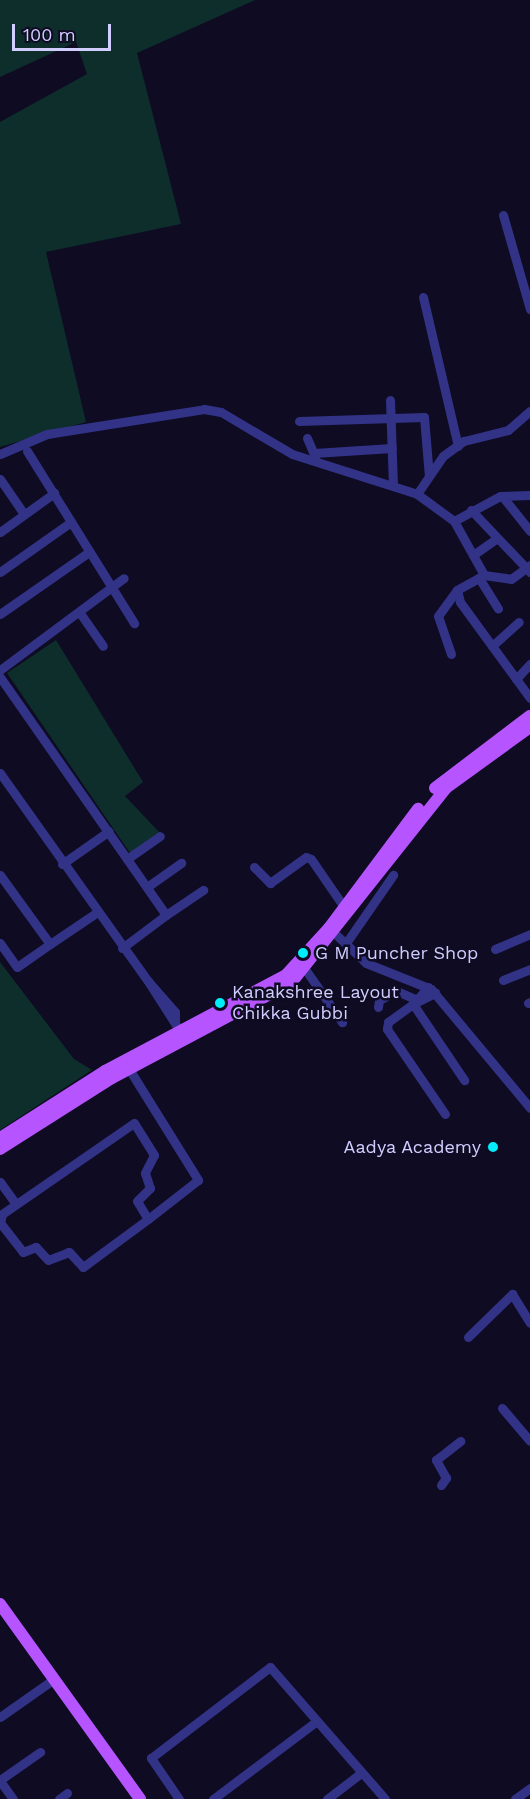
<!DOCTYPE html>
<style>
body{margin:0}
#map{position:relative;width:530px;height:1799px;overflow:hidden;background:#0e0b23;font-family:"Work Sans",sans-serif}
div>[style]{position:absolute}
[style*='--x']{left:calc(var(--x)*1px);top:calc(var(--y)*1px);width:calc(var(--w)*1px);rotate:calc(var(--a)*1deg)}
.green>*{inset:0;background:#0e2e2b}
.minor>*{height:9px;margin:-4.5px;padding:0 4.5px;transform-origin:4.5px;border-radius:4.5px;background:#323387}
.major>*{height:12px;margin:-6px;padding:0 6px;transform-origin:6px;border-radius:6px;background:#b655ff}
.dots>*{width:16px;height:16px;translate:-50% -50%;box-sizing:border-box;border:3px solid #0e0b23;border-radius:50%}
span{translate:-50% -50%;white-space:nowrap;text-align:center;line-height:1.15;-webkit-text-stroke:5px #0e0b23;paint-order:stroke}
.poi-label{font-size:18px;color:#d1ceff}
.left{translate:0 -50%;text-align:left}
.right{translate:-100% -50%;text-align:right}
.scale{position:absolute;left:12px;top:24px;width:99px;height:27px;box-sizing:border-box;border:3px solid #d1ceff;border-top:0;padding-left:8px;font-size:18px;line-height:21px;white-space:nowrap;color:#d1ceff;-webkit-text-stroke:4px #0e0b23;paint-order:stroke}
</style>
<div id="map">
<div class="green">
<i style="clip-path:polygon(0 0,255px 0,137px 53px,181px 224px,46px 252px,86px 422px,0 447px,0 122px,87px 74px,76px 42px,0 77px)"></i>
<i style="clip-path:polygon(56px 640px,143px 782px,125px 796px,160px 833px,130px 853px,7px 673px)"></i>
<i style="clip-path:polygon(0 962px,74px 1059px,92px 1070px,0 1130px)"></i>
</div>
<div class="minor">
<i style="--x:503;--y:215;--w:98;--a:74"></i>
<i style="--x:423;--y:297;--w:153;--a:76.8"></i>
<i style="--x:390;--y:400;--w:84;--a:88"></i>
<i style="--x:299;--y:421;--w:125;--a:-1.8"></i>
<i style="--x:424;--y:417;--w:59;--a:85.2"></i>
<i style="--x:307;--y:438;--w:21;--a:67"></i>
<i style="--x:27;--y:451;--w:203;--a:58.1"></i>
<i style="--x:314;--y:453;--w:78;--a:-3.7"></i>
<i style="--x:0;--y:454;--w:51;--a:-23.1"></i>
<i style="--x:47;--y:434;--w:159;--a:-9"></i>
<i style="--x:204;--y:409;--w:17;--a:10"></i>
<i style="--x:221;--y:412;--w:82;--a:30.6"></i>
<i style="--x:292;--y:454;--w:131;--a:17.7"></i>
<i style="--x:417;--y:494;--w:46;--a:-55.6"></i>
<i style="--x:443;--y:456;--w:26;--a:-36"></i>
<i style="--x:464;--y:441;--w:45;--a:-14"></i>
<i style="--x:508;--y:430;--w:29;--a:-41"></i>
<i style="--x:0;--y:479;--w:42;--a:55.6"></i>
<i style="--x:417;--y:494;--w:46;--a:36.1"></i>
<i style="--x:454;--y:521;--w:62;--a:60.9"></i>
<i style="--x:484;--y:575;--w:31;--a:151"></i>
<i style="--x:457;--y:590;--w:12;--a:76"></i>
<i style="--x:460;--y:602;--w:119;--a:53.9"></i>
<i style="--x:502;--y:496;--w:45;--a:51.3"></i>
<i style="--x:471;--y:510;--w:86;--a:46.4"></i>
<i style="--x:454;--y:521;--w:52;--a:-28.5"></i>
<i style="--x:500;--y:496;--w:30;--a:-2"></i>
<i style="--x:0;--y:532;--w:67;--a:-35.8"></i>
<i style="--x:473;--y:555;--w:29;--a:-35"></i>
<i style="--x:0;--y:572;--w:87;--a:-35.2"></i>
<i style="--x:484;--y:575;--w:27;--a:8"></i>
<i style="--x:511;--y:579;--w:24;--a:-36"></i>
<i style="--x:479;--y:578;--w:36;--a:58"></i>
<i style="--x:80;--y:613;--w:40;--a:55.1"></i>
<i style="--x:0;--y:614;--w:108;--a:-34.9"></i>
<i style="--x:492;--y:646;--w:36;--a:-42"></i>
<i style="--x:451;--y:654;--w:40;--a:-108.9"></i>
<i style="--x:438;--y:616;--w:32;--a:-54"></i>
<i style="--x:0;--y:670;--w:154;--a:-36.6"></i>
<i style="--x:0;--y:677;--w:290;--a:55.1"></i>
<i style="--x:166;--y:915;--w:55;--a:143.1"></i>
<i style="--x:516;--y:679;--w:21;--a:-47"></i>
<i style="--x:0;--y:773;--w:255;--a:54.6"></i>
<i style="--x:127;--y:859;--w:40;--a:-34.9"></i>
<i style="--x:62;--y:864;--w:57;--a:-35.1"></i>
<i style="--x:254;--y:867;--w:23;--a:45"></i>
<i style="--x:270;--y:883;--w:44;--a:-35.8"></i>
<i style="--x:306;--y:857;--w:5;--a:22"></i>
<i style="--x:311;--y:859;--w:58;--a:55.5"></i>
<i style="--x:0;--y:875;--w:85;--a:54.1"></i>
<i style="--x:50;--y:944;--w:55;--a:-34"></i>
<i style="--x:147;--y:887;--w:42;--a:-35.2"></i>
<i style="--x:166;--y:915;--w:45;--a:-34"></i>
<i style="--x:329;--y:928;--w:51;--a:43.4"></i>
<i style="--x:366;--y:963;--w:70;--a:21.8"></i>
<i style="--x:431;--y:989;--w:155;--a:50.2"></i>
<i style="--x:0;--y:943;--w:29;--a:55"></i>
<i style="--x:17;--y:967;--w:40;--a:-34.9"></i>
<i style="--x:346;--y:943;--w:83;--a:-55.3"></i>
<i style="--x:495;--y:949;--w:38;--a:-23"></i>
<i style="--x:305;--y:969;--w:65;--a:55.1"></i>
<i style="--x:503;--y:980;--w:29;--a:-22"></i>
<i style="--x:428;--y:987;--w:23;--a:131"></i>
<i style="--x:413;--y:1004;--w:25;--a:-27"></i>
<i style="--x:528;--y:1003;--w:2;--a:-27"></i>
<i style="--x:378;--y:1007;--w:7;--a:-82"></i>
<i style="--x:379;--y:1000;--w:20;--a:-27"></i>
<i style="--x:397;--y:991;--w:20;--a:24"></i>
<i style="--x:175;--y:1021;--w:9;--a:-90"></i>
<i style="--x:175;--y:1012;--w:41;--a:-131.1"></i>
<i style="--x:148;--y:981;--w:65;--a:57.5"></i>
<i style="--x:129;--y:1069;--w:131;--a:58.1"></i>
<i style="--x:198;--y:1180;--w:63;--a:142"></i>
<i style="--x:148;--y:1219;--w:81;--a:143.6"></i>
<i style="--x:83;--y:1267;--w:21;--a:-133"></i>
<i style="--x:69;--y:1252;--w:22;--a:159"></i>
<i style="--x:48;--y:1260;--w:18;--a:-133"></i>
<i style="--x:36;--y:1247;--w:14;--a:159"></i>
<i style="--x:23;--y:1252;--w:37;--a:-128"></i>
<i style="--x:0;--y:1223;--w:9;--a:-77"></i>
<i style="--x:2;--y:1214;--w:160;--a:-34.6"></i>
<i style="--x:134;--y:1123;--w:38;--a:58"></i>
<i style="--x:154;--y:1155;--w:20;--a:117"></i>
<i style="--x:145;--y:1173;--w:16;--a:72"></i>
<i style="--x:150;--y:1188;--w:18;--a:135"></i>
<i style="--x:137;--y:1201;--w:21;--a:59"></i>
<i style="--x:445;--y:1114;--w:103;--a:-124.3"></i>
<i style="--x:387;--y:1029;--w:7;--a:-82"></i>
<i style="--x:388;--y:1022;--w:31;--a:-36"></i>
<i style="--x:413;--y:1004;--w:92;--a:56.1"></i>
<i style="--x:0;--y:1182;--w:27;--a:54"></i>
<i style="--x:468;--y:1337;--w:62;--a:-44.3"></i>
<i style="--x:512;--y:1294;--w:34;--a:58"></i>
<i style="--x:502;--y:1408;--w:43;--a:49.7"></i>
<i style="--x:441;--y:1485;--w:9;--a:-54"></i>
<i style="--x:446;--y:1478;--w:21;--a:-119"></i>
<i style="--x:436;--y:1460;--w:31;--a:-38"></i>
<i style="--x:0;--y:1717;--w:66;--a:-35.1"></i>
<i style="--x:0;--y:1780;--w:49;--a:-35"></i>
<i style="--x:0;--y:1781;--w:22;--a:54"></i>
<i style="--x:59;--y:1799;--w:10;--a:-37"></i>
<i style="--x:179;--y:1799;--w:50;--a:-124.3"></i>
<i style="--x:151;--y:1758;--w:150;--a:-37.4"></i>
<i style="--x:270;--y:1667;--w:175;--a:48.9"></i>
<i style="--x:213;--y:1799;--w:130;--a:-36.9"></i>
<i style="--x:327;--y:1799;--w:43;--a:-37.4"></i>
<i style="--x:515;--y:1799;--w:19;--a:-36"></i>
</div>
<div class="major">
<i style="--x:435;--y:788;--w:119;--a:-37.2"></i>
<i style="--x:0;--y:1138;--w:125;--a:-32.5"></i>
<i style="--x:105;--y:1071;--w:205;--a:-27.9"></i>
<i style="--x:286;--y:975;--w:64;--a:-47.5"></i>
<i style="--x:329;--y:928;--w:149;--a:-53.2"></i>
<i style="--x:0;--y:1149;--w:133;--a:-32.4"></i>
<i style="--x:112;--y:1078;--w:203;--a:-28"></i>
<i style="--x:291;--y:983;--w:249;--a:-51.5"></i>
<i style="--x:446;--y:788;--w:104;--a:-36"></i>
<i style="--x:0;--y:1604;--w:240;--a:54.3"></i>
</div>
<div class="dots">
<i style="left:303px;top:953px;background:#00eef9"></i>
<i style="left:220px;top:1003px;background:#00eef9"></i>
<i style="left:493px;top:1147px;background:#00eef9"></i>
</div>
<div class="poi-label">
<span class="left" style="left:315px;top:953px">G M Puncher Shop</span>
<span class="left" style="left:232px;top:1003px">Kanakshree Layout<br>Chikka Gubbi</span>
<span class="right" style="left:481px;top:1147px">Aadya Academy</span>
</div>
<div class="scale">100 m</div>
</div>
